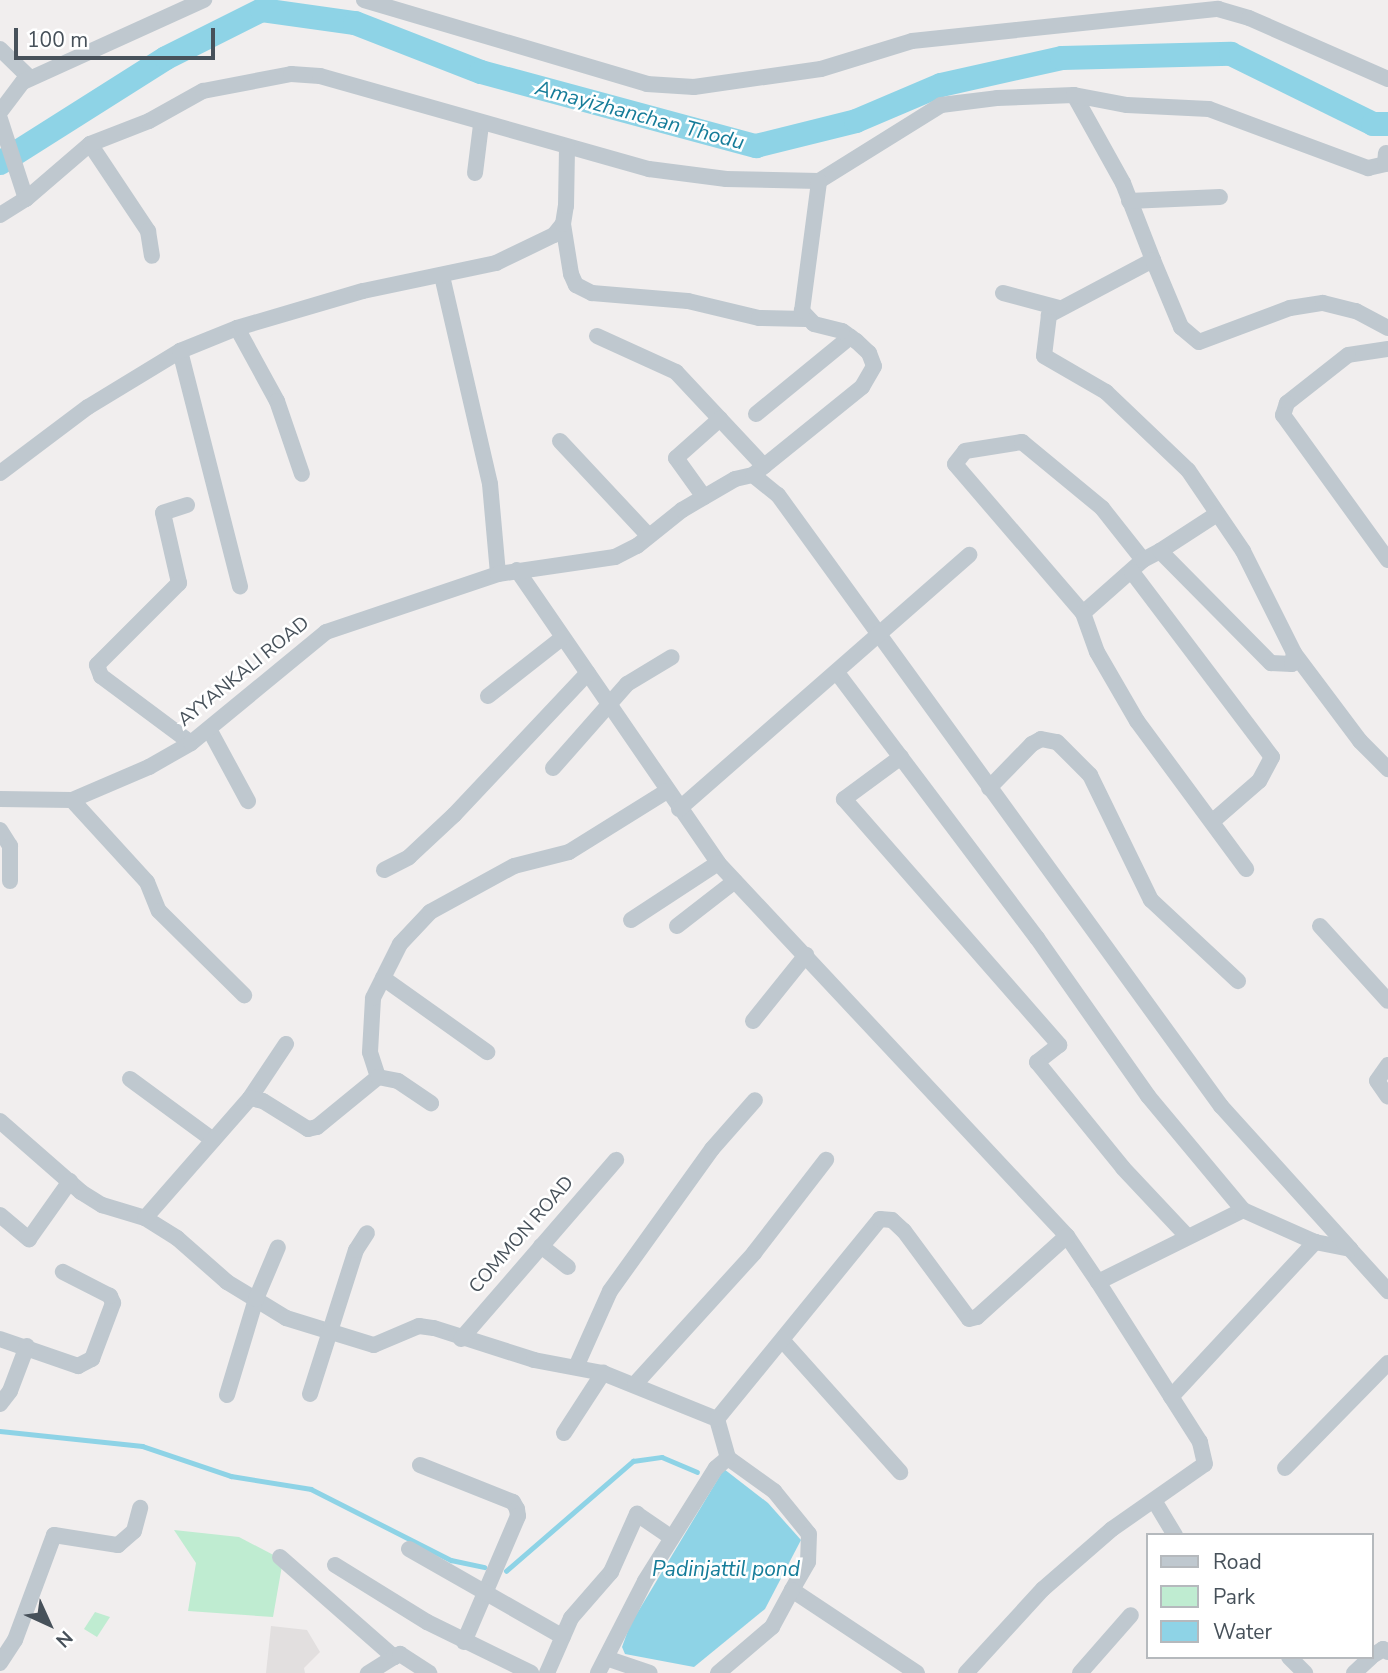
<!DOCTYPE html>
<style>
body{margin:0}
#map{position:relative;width:1388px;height:1673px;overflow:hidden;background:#f1eeee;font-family:"Nunito Sans",sans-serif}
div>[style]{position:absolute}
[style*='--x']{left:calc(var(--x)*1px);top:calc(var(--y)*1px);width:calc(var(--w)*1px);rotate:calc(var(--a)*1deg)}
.education>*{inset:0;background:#e2dfdf}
.green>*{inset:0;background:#bfecd1}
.water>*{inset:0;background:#8ed3e6}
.stream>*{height:4.5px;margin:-2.25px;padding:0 2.25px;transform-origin:2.25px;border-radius:2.25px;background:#8ed3e6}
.river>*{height:24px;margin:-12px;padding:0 12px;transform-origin:12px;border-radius:12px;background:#8ed3e6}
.minor>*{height:16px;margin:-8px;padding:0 8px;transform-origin:8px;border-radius:8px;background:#bfc8cf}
span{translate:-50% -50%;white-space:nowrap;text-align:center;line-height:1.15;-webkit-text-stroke:5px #fff;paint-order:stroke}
.street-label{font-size:19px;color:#47515a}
.water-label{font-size:21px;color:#157c99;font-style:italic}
.legend{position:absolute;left:1146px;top:1533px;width:228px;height:126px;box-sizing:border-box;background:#fff;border:2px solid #b5b9bd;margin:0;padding:9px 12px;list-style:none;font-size:21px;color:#47515a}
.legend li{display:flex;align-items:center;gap:14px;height:35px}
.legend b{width:35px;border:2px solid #b5b9bd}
.north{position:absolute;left:14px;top:1589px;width:70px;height:70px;-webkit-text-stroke:5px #fff;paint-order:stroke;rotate:135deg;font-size:19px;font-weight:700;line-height:28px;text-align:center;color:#47515a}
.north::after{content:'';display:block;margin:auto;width:24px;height:32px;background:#47515a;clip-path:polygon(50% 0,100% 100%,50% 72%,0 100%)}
.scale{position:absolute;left:14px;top:28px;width:201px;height:32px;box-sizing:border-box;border:4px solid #47515a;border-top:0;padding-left:9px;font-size:21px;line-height:24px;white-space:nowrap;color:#47515a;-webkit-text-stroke:5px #fff;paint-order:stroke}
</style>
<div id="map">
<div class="education">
<i style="clip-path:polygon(271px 1626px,307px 1630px,320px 1652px,304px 1668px,305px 1673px,266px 1673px)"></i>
</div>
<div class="green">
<i style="clip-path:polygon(174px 1530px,239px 1537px,283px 1560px,273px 1617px,188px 1611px,196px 1563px)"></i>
<i style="clip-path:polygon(95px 1612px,110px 1617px,97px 1637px,84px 1629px)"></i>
</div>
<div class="water">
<i style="clip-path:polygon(724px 1469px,768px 1503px,801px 1540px,765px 1609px,694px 1667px,625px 1654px,622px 1647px,630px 1625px)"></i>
</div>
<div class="stream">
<i style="--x:0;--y:1431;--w:143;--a:6"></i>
<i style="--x:142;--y:1446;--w:94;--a:18.6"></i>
<i style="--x:231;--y:1476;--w:81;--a:9.2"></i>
<i style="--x:311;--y:1489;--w:157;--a:26.9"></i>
<i style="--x:451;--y:1560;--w:34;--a:12"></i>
<i style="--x:506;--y:1571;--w:168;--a:-40.9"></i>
<i style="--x:633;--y:1461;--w:29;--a:-8"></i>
<i style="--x:662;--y:1457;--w:38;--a:23"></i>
</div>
<div class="river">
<i style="--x:0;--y:163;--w:196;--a:-32.3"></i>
<i style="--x:166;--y:58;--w:107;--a:-26.6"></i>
<i style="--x:262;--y:10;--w:94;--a:8"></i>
<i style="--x:355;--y:23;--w:135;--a:21.3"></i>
<i style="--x:481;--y:72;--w:285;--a:15.1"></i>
<i style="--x:756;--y:146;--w:103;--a:-14"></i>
<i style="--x:856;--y:121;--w:92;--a:-23"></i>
<i style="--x:941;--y:85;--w:124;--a:-12.6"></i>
<i style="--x:1062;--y:58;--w:169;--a:-1.4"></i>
<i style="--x:1231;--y:54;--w:158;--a:26.2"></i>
<i style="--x:1373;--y:124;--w:15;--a:0"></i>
</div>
<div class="minor">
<i style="--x:364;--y:0;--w:295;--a:16.5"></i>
<i style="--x:647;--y:84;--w:47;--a:3.7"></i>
<i style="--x:694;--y:87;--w:128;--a:-8.1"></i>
<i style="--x:821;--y:69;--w:95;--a:-17.1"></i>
<i style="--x:912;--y:41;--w:308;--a:-6"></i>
<i style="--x:1218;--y:9;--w:32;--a:16"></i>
<i style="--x:1249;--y:18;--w:152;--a:23.7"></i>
<i style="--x:0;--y:49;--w:42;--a:44"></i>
<i style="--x:1074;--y:95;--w:101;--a:60.9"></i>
<i style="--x:1123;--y:183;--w:83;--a:68.7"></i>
<i style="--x:1153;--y:260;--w:118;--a:152.1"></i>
<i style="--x:1049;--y:315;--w:41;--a:97"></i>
<i style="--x:1044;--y:356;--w:72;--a:30.1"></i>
<i style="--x:1106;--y:392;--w:113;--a:43.6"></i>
<i style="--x:1188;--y:470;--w:98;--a:55.8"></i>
<i style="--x:1243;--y:551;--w:114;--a:63.4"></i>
<i style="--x:1294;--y:653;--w:110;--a:53.1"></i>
<i style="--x:1360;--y:741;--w:40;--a:45"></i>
<i style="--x:0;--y:112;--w:38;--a:-53"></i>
<i style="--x:23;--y:82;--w:199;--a:-24.4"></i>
<i style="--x:0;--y:119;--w:84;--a:72"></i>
<i style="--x:90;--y:144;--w:105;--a:56.3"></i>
<i style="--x:148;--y:231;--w:25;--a:81"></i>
<i style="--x:475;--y:173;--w:48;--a:-82.9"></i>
<i style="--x:1129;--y:201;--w:91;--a:-2.5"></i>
<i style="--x:0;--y:215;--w:31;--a:-32"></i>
<i style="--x:26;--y:199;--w:84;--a:-40.7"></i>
<i style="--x:90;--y:144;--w:63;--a:-21.3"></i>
<i style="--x:149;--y:121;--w:62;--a:-29.1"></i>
<i style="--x:203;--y:91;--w:90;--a:-10.9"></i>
<i style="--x:291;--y:74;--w:29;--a:4"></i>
<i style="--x:320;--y:76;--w:342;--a:15.8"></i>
<i style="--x:649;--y:169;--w:78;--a:7.4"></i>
<i style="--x:726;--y:179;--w:93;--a:1.2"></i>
<i style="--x:819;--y:181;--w:144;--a:-31.9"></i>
<i style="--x:941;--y:105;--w:56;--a:-7.1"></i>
<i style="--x:997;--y:98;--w:77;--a:-2.2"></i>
<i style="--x:1074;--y:95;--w:54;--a:10.7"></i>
<i style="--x:1127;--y:105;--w:82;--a:2.8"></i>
<i style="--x:1209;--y:109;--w:170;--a:20.4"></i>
<i style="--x:1368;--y:168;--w:17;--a:-13"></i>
<i style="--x:1385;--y:164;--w:11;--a:-85"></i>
<i style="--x:563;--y:224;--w:51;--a:80.9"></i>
<i style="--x:571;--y:274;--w:12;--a:66"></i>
<i style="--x:576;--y:285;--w:18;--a:27"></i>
<i style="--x:592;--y:293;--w:96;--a:4.8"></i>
<i style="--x:688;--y:301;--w:73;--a:13.5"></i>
<i style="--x:759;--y:318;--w:47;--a:1.2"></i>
<i style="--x:1153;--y:260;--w:73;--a:67.3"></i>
<i style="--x:1181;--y:327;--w:23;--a:40"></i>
<i style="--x:1199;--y:342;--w:97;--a:-20.5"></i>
<i style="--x:1290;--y:308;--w:33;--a:-9"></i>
<i style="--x:1323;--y:303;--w:34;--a:14"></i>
<i style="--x:1356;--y:311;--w:36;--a:28"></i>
<i style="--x:442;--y:276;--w:213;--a:77"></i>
<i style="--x:490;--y:484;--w:90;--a:84.9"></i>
<i style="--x:1003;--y:293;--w:58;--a:15"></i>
<i style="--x:237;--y:328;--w:83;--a:61.3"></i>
<i style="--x:277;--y:401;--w:77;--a:71.1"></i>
<i style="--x:597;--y:336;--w:87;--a:24.5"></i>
<i style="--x:676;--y:372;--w:129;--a:46.9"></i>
<i style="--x:1388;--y:349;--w:40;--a:171.5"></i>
<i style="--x:1348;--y:355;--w:78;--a:141.8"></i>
<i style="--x:1287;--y:403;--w:13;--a:108"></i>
<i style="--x:1283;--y:415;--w:179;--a:54.1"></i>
<i style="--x:180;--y:351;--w:243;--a:75.7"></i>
<i style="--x:756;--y:414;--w:122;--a:-39.3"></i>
<i style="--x:560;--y:441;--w:130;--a:46.9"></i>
<i style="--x:0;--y:473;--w:110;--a:-36.9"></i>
<i style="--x:88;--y:407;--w:108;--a:-31.3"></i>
<i style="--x:180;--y:351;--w:61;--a:-22"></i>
<i style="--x:237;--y:328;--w:131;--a:-16.4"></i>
<i style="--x:363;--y:291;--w:136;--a:-11.9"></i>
<i style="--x:496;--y:263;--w:64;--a:-25.8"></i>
<i style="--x:554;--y:235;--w:14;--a:-51"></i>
<i style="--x:563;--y:224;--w:18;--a:-81"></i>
<i style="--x:566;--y:206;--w:59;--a:-89"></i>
<i style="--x:753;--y:475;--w:140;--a:-38.9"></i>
<i style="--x:862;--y:387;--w:24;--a:-60"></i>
<i style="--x:874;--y:366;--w:14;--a:-111"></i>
<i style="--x:869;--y:353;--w:18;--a:-137"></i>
<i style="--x:856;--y:341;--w:17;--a:-144"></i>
<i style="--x:842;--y:331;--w:29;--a:-166"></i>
<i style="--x:814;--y:324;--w:18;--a:-133"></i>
<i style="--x:802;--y:311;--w:131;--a:-82.5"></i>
<i style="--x:704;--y:497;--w:48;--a:-125.7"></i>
<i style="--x:676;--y:458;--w:59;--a:-41.6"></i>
<i style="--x:187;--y:505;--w:25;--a:162"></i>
<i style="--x:163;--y:513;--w:72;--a:77.1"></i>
<i style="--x:179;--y:583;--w:116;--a:135"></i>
<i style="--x:97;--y:665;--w:12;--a:70"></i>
<i style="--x:101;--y:676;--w:112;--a:36.7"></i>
<i style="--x:1160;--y:551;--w:68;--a:-33"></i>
<i style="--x:1143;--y:560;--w:80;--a:138.5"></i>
<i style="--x:1083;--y:613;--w:196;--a:-130.7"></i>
<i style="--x:955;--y:464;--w:16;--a:-52"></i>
<i style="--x:965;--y:451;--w:58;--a:-9"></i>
<i style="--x:1022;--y:442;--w:104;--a:39.5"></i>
<i style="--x:1102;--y:508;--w:66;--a:51.7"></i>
<i style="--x:1143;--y:560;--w:19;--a:-28"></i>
<i style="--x:1160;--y:551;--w:158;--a:45.3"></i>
<i style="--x:1271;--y:663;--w:21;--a:3"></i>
<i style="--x:1292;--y:664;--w:11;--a:-80"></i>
<i style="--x:517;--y:570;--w:355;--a:55.5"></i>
<i style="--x:718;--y:863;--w:511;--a:46.9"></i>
<i style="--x:1067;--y:1236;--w:55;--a:56"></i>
<i style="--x:1098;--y:1282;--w:162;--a:-26.4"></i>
<i style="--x:1243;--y:1210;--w:79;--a:24"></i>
<i style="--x:1315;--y:1242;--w:36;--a:11"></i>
<i style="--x:1350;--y:1249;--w:57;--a:47.9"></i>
<i style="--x:1132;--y:572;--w:232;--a:52.9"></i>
<i style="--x:1272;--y:757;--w:27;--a:118"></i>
<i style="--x:1259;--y:781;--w:61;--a:139"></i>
<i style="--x:1083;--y:613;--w:41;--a:70.3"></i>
<i style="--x:1097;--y:652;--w:80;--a:59.9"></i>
<i style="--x:1137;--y:721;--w:184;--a:53.6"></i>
<i style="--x:838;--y:674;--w:331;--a:53"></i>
<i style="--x:1037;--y:938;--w:193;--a:54.9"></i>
<i style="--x:1148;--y:1096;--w:148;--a:50.2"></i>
<i style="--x:488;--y:696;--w:94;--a:-38.1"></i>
<i style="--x:209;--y:729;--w:82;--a:61.6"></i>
<i style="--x:901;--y:757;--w:71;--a:143.6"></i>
<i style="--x:844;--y:799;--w:327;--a:48.8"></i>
<i style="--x:1059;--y:1045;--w:28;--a:142"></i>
<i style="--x:1037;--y:1062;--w:136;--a:50.9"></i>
<i style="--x:1123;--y:1168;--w:92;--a:46.8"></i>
<i style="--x:553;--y:768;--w:112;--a:-48.6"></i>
<i style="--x:627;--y:684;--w:52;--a:-31"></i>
<i style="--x:989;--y:788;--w:62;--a:-45.7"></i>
<i style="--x:1032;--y:744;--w:10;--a:-29"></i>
<i style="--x:1041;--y:739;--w:16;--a:11"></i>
<i style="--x:1057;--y:742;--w:47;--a:45"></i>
<i style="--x:1090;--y:775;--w:139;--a:64"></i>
<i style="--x:1151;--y:900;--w:119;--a:43"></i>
<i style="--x:0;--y:799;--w:72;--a:0.8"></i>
<i style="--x:72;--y:800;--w:84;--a:-23.2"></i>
<i style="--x:149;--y:767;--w:48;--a:-29.7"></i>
<i style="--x:191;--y:743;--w:175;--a:-39.4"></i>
<i style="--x:326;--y:632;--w:182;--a:-18.6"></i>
<i style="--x:498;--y:574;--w:118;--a:-8.3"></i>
<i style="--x:615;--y:557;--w:25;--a:-27"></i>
<i style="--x:637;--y:546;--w:58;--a:-38.7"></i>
<i style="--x:682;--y:510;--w:61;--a:-30.3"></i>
<i style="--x:735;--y:479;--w:18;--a:-13"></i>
<i style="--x:753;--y:475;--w:32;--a:39"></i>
<i style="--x:778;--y:495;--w:755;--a:54.06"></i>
<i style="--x:1221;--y:1106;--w:193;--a:47.9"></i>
<i style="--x:72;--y:800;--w:111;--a:47.6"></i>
<i style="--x:147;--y:882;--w:31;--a:68"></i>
<i style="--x:159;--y:911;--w:120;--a:44.7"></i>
<i style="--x:679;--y:809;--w:386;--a:-41.2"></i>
<i style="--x:0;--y:830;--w:19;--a:58"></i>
<i style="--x:10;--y:846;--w:35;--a:90"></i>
<i style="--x:384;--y:870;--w:28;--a:-27"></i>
<i style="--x:409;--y:857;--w:62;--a:-43"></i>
<i style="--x:454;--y:815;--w:195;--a:-46.7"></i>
<i style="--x:631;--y:920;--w:104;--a:-33.2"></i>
<i style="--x:677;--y:926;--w:73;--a:-37.8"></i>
<i style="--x:1320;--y:926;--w:101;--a:47.8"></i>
<i style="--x:383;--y:978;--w:128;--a:35.4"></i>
<i style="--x:753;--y:1021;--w:85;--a:-51.2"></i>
<i style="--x:1388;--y:1065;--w:19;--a:125"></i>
<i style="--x:1377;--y:1081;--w:19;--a:55"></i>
<i style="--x:378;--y:1077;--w:26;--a:-108"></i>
<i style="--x:370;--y:1052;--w:54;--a:-86.8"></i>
<i style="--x:373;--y:998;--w:60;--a:-63.4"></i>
<i style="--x:400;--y:944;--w:44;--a:-46.8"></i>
<i style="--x:430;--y:912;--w:96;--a:-28.7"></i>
<i style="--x:514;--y:866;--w:57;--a:-14.3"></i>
<i style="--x:569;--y:852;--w:115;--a:-31.9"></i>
<i style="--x:130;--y:1079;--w:103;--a:36.3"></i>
<i style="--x:250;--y:1098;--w:65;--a:-56.3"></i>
<i style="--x:0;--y:1121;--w:108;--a:41.2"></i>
<i style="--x:81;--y:1192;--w:25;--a:32"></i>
<i style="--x:102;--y:1205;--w:45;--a:16.8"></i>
<i style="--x:145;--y:1218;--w:38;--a:32"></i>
<i style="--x:177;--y:1238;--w:67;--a:41.3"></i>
<i style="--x:227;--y:1282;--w:69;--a:31.4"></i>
<i style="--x:286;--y:1318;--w:92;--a:17.1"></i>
<i style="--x:374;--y:1345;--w:49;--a:-22.9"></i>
<i style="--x:419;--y:1326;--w:15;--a:8"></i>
<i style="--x:434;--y:1328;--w:105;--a:17.7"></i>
<i style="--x:534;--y:1360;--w:70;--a:10.7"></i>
<i style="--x:603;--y:1373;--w:123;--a:22"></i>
<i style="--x:717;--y:1419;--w:41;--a:74.2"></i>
<i style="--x:0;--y:1215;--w:38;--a:40"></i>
<i style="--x:29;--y:1239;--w:71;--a:-54.7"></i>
<i style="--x:145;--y:1218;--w:159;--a:-48.8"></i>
<i style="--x:250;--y:1098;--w:13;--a:13"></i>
<i style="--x:263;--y:1101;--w:53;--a:31.9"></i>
<i style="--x:308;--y:1129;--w:9;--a:-13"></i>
<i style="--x:317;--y:1127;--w:79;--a:-39.3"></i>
<i style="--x:378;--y:1077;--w:20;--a:11"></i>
<i style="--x:398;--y:1081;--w:40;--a:34"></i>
<i style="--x:541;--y:1246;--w:34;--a:38"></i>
<i style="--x:0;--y:1339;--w:83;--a:19.1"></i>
<i style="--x:78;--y:1366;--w:16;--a:-27"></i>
<i style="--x:92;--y:1359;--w:60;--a:-69.4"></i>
<i style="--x:113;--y:1303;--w:8;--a:-113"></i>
<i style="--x:110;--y:1296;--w:53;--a:-152.9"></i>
<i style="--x:461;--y:1339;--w:237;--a:-49.1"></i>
<i style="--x:783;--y:1341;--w:176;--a:48.2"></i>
<i style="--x:576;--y:1367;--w:83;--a:-65.9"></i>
<i style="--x:610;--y:1291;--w:175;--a:-54.3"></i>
<i style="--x:712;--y:1149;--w:65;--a:-48.7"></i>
<i style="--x:635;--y:1384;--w:177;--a:-47.7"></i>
<i style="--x:754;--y:1253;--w:118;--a:-52.3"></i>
<i style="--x:310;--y:1394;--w:151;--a:-72.3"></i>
<i style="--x:356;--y:1250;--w:20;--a:-57"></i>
<i style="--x:227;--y:1395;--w:100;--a:-73.2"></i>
<i style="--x:256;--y:1299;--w:56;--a:-67.1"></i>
<i style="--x:1171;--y:1397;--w:212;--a:-47.1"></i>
<i style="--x:0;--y:1404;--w:16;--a:-52"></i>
<i style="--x:10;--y:1391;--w:48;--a:-69.3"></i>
<i style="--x:717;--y:1419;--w:258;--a:-50.8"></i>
<i style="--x:880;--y:1219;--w:12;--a:5"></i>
<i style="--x:892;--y:1220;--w:16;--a:43"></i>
<i style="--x:904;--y:1231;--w:109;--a:53.5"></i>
<i style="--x:969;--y:1319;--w:8;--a:-14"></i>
<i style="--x:977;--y:1317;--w:121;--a:-42"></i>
<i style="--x:564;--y:1433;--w:72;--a:-57"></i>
<i style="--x:728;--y:1458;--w:57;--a:35.7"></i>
<i style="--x:774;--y:1491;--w:55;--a:50.9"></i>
<i style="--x:809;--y:1534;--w:28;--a:92"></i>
<i style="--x:808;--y:1562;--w:32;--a:120"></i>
<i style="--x:792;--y:1590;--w:150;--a:33.6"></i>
<i style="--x:420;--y:1465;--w:100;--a:21.7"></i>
<i style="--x:513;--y:1502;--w:8;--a:60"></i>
<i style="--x:517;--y:1509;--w:7;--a:82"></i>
<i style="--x:518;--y:1516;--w:137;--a:113.2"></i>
<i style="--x:1285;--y:1468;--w:147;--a:-45.6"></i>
<i style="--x:1155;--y:1502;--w:39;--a:59"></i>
<i style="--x:409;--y:1549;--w:177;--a:29.7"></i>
<i style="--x:280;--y:1557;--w:152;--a:41.3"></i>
<i style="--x:394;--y:1657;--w:31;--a:148"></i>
<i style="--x:335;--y:1565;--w:108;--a:31.8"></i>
<i style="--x:427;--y:1622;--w:116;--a:26.1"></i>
<i style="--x:1372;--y:1656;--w:13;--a:-32"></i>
<i style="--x:1383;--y:1649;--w:6;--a:31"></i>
<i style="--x:394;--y:1657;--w:7;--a:-27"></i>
<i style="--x:400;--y:1654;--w:35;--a:33"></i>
<i style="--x:1289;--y:1657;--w:23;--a:45"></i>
<i style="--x:606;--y:1658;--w:46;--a:18.8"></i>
<i style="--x:0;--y:1663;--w:27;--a:-57"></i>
<i style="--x:15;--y:1640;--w:112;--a:-69.6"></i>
<i style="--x:54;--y:1535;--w:65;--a:8.9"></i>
<i style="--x:118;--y:1545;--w:21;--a:-41"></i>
<i style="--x:134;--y:1531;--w:24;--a:-75"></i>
<i style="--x:547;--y:1673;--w:60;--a:-66.4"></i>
<i style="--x:571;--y:1618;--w:61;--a:-49"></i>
<i style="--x:611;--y:1572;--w:64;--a:-65.9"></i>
<i style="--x:637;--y:1514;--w:42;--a:34.4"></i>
<i style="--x:598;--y:1673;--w:103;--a:-62.9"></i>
<i style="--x:645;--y:1581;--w:133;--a:-57.9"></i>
<i style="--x:716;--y:1468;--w:16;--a:-40"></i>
<i style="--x:718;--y:1673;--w:71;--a:-40.4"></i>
<i style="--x:772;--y:1627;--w:42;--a:-61.6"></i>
<i style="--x:966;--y:1673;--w:114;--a:-47.5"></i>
<i style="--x:1043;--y:1589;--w:91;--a:-41"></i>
<i style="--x:1112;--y:1529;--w:113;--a:-35"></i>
<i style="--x:1205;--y:1464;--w:23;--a:-103"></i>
<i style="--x:1200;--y:1442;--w:190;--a:-122.5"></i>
<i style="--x:1080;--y:1673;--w:77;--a:-48.7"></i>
<i style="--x:1354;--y:1673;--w:23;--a:-43"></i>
</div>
<div class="street-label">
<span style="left:244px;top:672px;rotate:-39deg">AYYANKALI ROAD</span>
<span style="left:522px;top:1235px;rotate:-49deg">COMMON ROAD</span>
</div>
<div class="water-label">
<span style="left:640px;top:115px;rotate:15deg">Amayizhanchan Thodu</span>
<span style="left:726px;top:1569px">Padinjattil pond</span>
</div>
<ul class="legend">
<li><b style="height:9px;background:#bfc8cf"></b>Road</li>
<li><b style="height:19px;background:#bfecd1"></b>Park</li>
<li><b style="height:19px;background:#8ed3e6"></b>Water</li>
</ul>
<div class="north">N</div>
<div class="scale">100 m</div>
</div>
